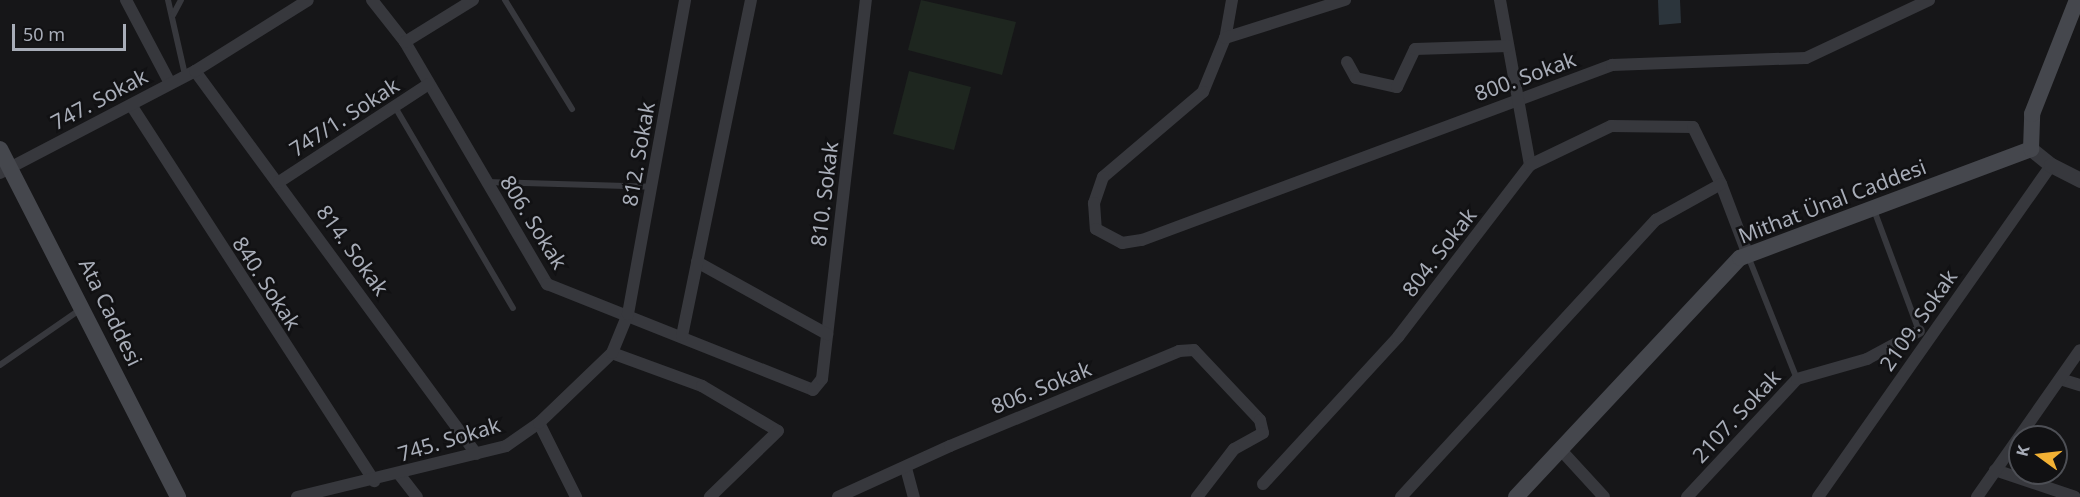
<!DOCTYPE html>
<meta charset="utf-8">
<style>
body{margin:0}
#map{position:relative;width:2080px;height:497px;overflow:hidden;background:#161618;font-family:"Noto Sans",sans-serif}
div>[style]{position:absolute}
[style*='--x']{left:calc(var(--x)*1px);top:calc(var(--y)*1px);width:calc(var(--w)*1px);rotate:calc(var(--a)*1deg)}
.green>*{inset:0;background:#1e261f}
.water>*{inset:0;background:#2c353c}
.service>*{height:6px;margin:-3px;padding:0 3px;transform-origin:3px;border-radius:3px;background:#37383d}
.minor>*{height:12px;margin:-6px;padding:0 6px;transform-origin:6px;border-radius:6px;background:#37383d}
.tertiary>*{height:15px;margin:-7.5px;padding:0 7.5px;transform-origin:7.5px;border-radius:7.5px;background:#37383d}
.secondary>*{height:16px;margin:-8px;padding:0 8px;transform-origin:8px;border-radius:8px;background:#45474d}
span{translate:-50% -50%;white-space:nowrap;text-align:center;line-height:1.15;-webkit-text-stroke:5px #111113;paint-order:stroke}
.street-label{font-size:21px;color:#a8adb8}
.north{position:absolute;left:2008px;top:425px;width:60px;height:60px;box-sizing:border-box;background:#111113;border:2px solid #4d4f55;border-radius:50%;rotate:285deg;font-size:16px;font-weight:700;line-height:24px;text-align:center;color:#a8adb8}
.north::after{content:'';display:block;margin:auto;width:21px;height:27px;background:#f2b134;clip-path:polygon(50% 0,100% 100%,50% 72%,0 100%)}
.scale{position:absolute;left:12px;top:24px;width:114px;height:27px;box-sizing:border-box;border:3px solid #a8adb8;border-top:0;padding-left:8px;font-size:18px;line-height:21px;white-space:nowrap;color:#a8adb8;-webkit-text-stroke:4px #111113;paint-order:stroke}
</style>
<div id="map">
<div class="green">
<i style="clip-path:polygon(921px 0,1016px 22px,1002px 75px,908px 50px)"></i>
<i style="clip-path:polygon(909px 71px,971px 87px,954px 150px,893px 134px)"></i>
</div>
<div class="water">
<i style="clip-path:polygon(1658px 0,1680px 0,1681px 23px,1659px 25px)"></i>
</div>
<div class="service">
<i style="--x:168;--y:0;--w:77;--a:77.2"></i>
<i style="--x:505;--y:0;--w:128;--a:58.4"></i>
<i style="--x:173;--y:15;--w:17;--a:-62"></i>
<i style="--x:395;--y:107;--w:233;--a:59.6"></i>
<i style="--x:487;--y:182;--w:164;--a:1.7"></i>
<i style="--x:1874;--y:210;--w:129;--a:69.6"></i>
<i style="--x:1748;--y:256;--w:132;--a:68.3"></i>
<i style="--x:0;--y:365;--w:98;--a:-34.7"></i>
</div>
<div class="minor">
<i style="--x:126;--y:0;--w:94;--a:62.1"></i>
<i style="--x:372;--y:0;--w:53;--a:51.8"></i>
<i style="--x:405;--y:42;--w:281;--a:59.6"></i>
<i style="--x:547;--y:284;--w:286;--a:21.7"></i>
<i style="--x:813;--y:390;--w:14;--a:-51"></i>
<i style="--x:822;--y:379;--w:382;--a:-83.4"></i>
<i style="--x:1232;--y:0;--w:39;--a:100"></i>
<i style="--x:1225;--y:38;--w:58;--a:112.2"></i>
<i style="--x:1203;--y:92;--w:131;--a:139.6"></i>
<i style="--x:1103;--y:177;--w:28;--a:109"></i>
<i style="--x:1094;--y:203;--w:26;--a:86"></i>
<i style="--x:1096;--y:229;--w:30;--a:28"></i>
<i style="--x:1122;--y:243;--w:20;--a:-9"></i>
<i style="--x:1142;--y:240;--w:502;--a:-20.42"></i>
<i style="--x:1612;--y:65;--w:194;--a:-2.1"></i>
<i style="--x:1806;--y:58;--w:136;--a:-25.2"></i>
<i style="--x:1500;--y:0;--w:168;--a:79.7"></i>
<i style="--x:1225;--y:38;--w:126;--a:-17.6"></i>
<i style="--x:405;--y:42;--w:80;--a:-31.7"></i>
<i style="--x:1347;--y:62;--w:18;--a:61"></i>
<i style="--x:1356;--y:78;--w:42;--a:12.4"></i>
<i style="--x:1397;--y:87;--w:42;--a:-64.7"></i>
<i style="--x:1415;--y:49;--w:93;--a:-1.8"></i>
<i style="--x:195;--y:71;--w:475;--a:53.7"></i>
<i style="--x:131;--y:105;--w:448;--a:57.1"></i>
<i style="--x:0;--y:173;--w:220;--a:-27.6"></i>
<i style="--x:195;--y:71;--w:133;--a:-32.1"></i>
<i style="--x:279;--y:182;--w:179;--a:-33.2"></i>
<i style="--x:697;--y:262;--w:149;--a:29"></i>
<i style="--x:682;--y:336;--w:343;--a:-78.4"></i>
<i style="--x:612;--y:353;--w:96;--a:20.1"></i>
<i style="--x:702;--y:386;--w:88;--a:30.6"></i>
<i style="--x:778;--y:431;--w:95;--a:135.9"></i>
<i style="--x:2060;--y:379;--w:21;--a:17"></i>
<i style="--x:539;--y:423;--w:83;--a:63.4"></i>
<i style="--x:1560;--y:449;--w:65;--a:47.5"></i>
<i style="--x:906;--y:468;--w:30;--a:75"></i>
<i style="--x:1995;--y:470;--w:84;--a:18.6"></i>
<i style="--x:399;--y:474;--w:29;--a:52"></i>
<i style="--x:1263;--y:484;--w:200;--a:-47.4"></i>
<i style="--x:1398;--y:337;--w:217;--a:-52.5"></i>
<i style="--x:1530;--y:165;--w:90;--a:-25.7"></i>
<i style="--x:1611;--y:126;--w:82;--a:0.7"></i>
<i style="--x:1693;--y:127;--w:64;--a:63.8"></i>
<i style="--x:1721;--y:184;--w:76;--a:69.2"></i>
<i style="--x:297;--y:497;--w:215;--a:-13.7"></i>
<i style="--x:506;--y:446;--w:40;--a:-34.9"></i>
<i style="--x:539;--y:423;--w:101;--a:-43.8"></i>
<i style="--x:612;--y:353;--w:42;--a:-67.7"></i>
<i style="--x:628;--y:314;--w:319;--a:-79.7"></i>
<i style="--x:838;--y:497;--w:123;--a:-24.5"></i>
<i style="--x:950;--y:446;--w:248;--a:-22.5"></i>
<i style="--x:1179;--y:351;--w:15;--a:-4"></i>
<i style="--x:1194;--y:350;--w:96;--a:46.7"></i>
<i style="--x:1260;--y:420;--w:13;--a:77"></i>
<i style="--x:1263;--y:433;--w:33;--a:151"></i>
<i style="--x:1234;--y:449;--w:61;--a:127.6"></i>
<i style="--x:1401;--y:497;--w:377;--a:-47.4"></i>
<i style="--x:1656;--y:220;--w:74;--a:-29"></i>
<i style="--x:1687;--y:497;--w:161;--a:-47"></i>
<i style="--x:1797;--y:379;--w:73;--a:-15.9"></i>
<i style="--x:1867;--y:359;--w:59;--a:-28.3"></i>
<i style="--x:1818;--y:497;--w:406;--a:-54.9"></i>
<i style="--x:1977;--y:497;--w:179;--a:-55"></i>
</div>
<div class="tertiary">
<i style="--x:2031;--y:149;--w:26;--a:39"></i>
<i style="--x:2051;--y:165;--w:33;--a:27"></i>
</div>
<div class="secondary">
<i style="--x:0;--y:149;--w:391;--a:62.9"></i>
<i style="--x:1516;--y:497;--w:328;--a:-46.9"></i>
<i style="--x:1740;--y:258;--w:311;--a:-20.5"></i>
<i style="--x:2031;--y:149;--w:35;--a:-88"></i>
<i style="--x:2032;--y:114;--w:123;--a:-68.5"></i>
</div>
<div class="street-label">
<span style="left:1525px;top:76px;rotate:-20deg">800. Sokak</span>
<span style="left:99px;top:99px;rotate:-28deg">747. Sokak</span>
<span style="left:344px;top:117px;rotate:-33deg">747/1. Sokak</span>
<span style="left:638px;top:154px;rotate:-80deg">812. Sokak</span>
<span style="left:824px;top:194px;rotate:-83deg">810. Sokak</span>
<span style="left:1832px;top:201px;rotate:-21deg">Mithat Ünal Caddesi</span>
<span style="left:534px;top:222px;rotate:58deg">806. Sokak</span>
<span style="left:353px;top:250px;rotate:54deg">814. Sokak</span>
<span style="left:1439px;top:252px;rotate:-52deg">804. Sokak</span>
<span style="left:267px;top:283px;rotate:57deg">840. Sokak</span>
<span style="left:111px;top:312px;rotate:64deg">Ata Caddesi</span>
<span style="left:1918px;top:320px;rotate:-55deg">2109. Sokak</span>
<span style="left:1041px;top:387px;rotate:-22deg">806. Sokak</span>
<span style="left:1736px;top:416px;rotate:-47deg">2107. Sokak</span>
<span style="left:449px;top:439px;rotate:-17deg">745. Sokak</span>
</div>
<div class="north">K</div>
<div class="scale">50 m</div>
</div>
